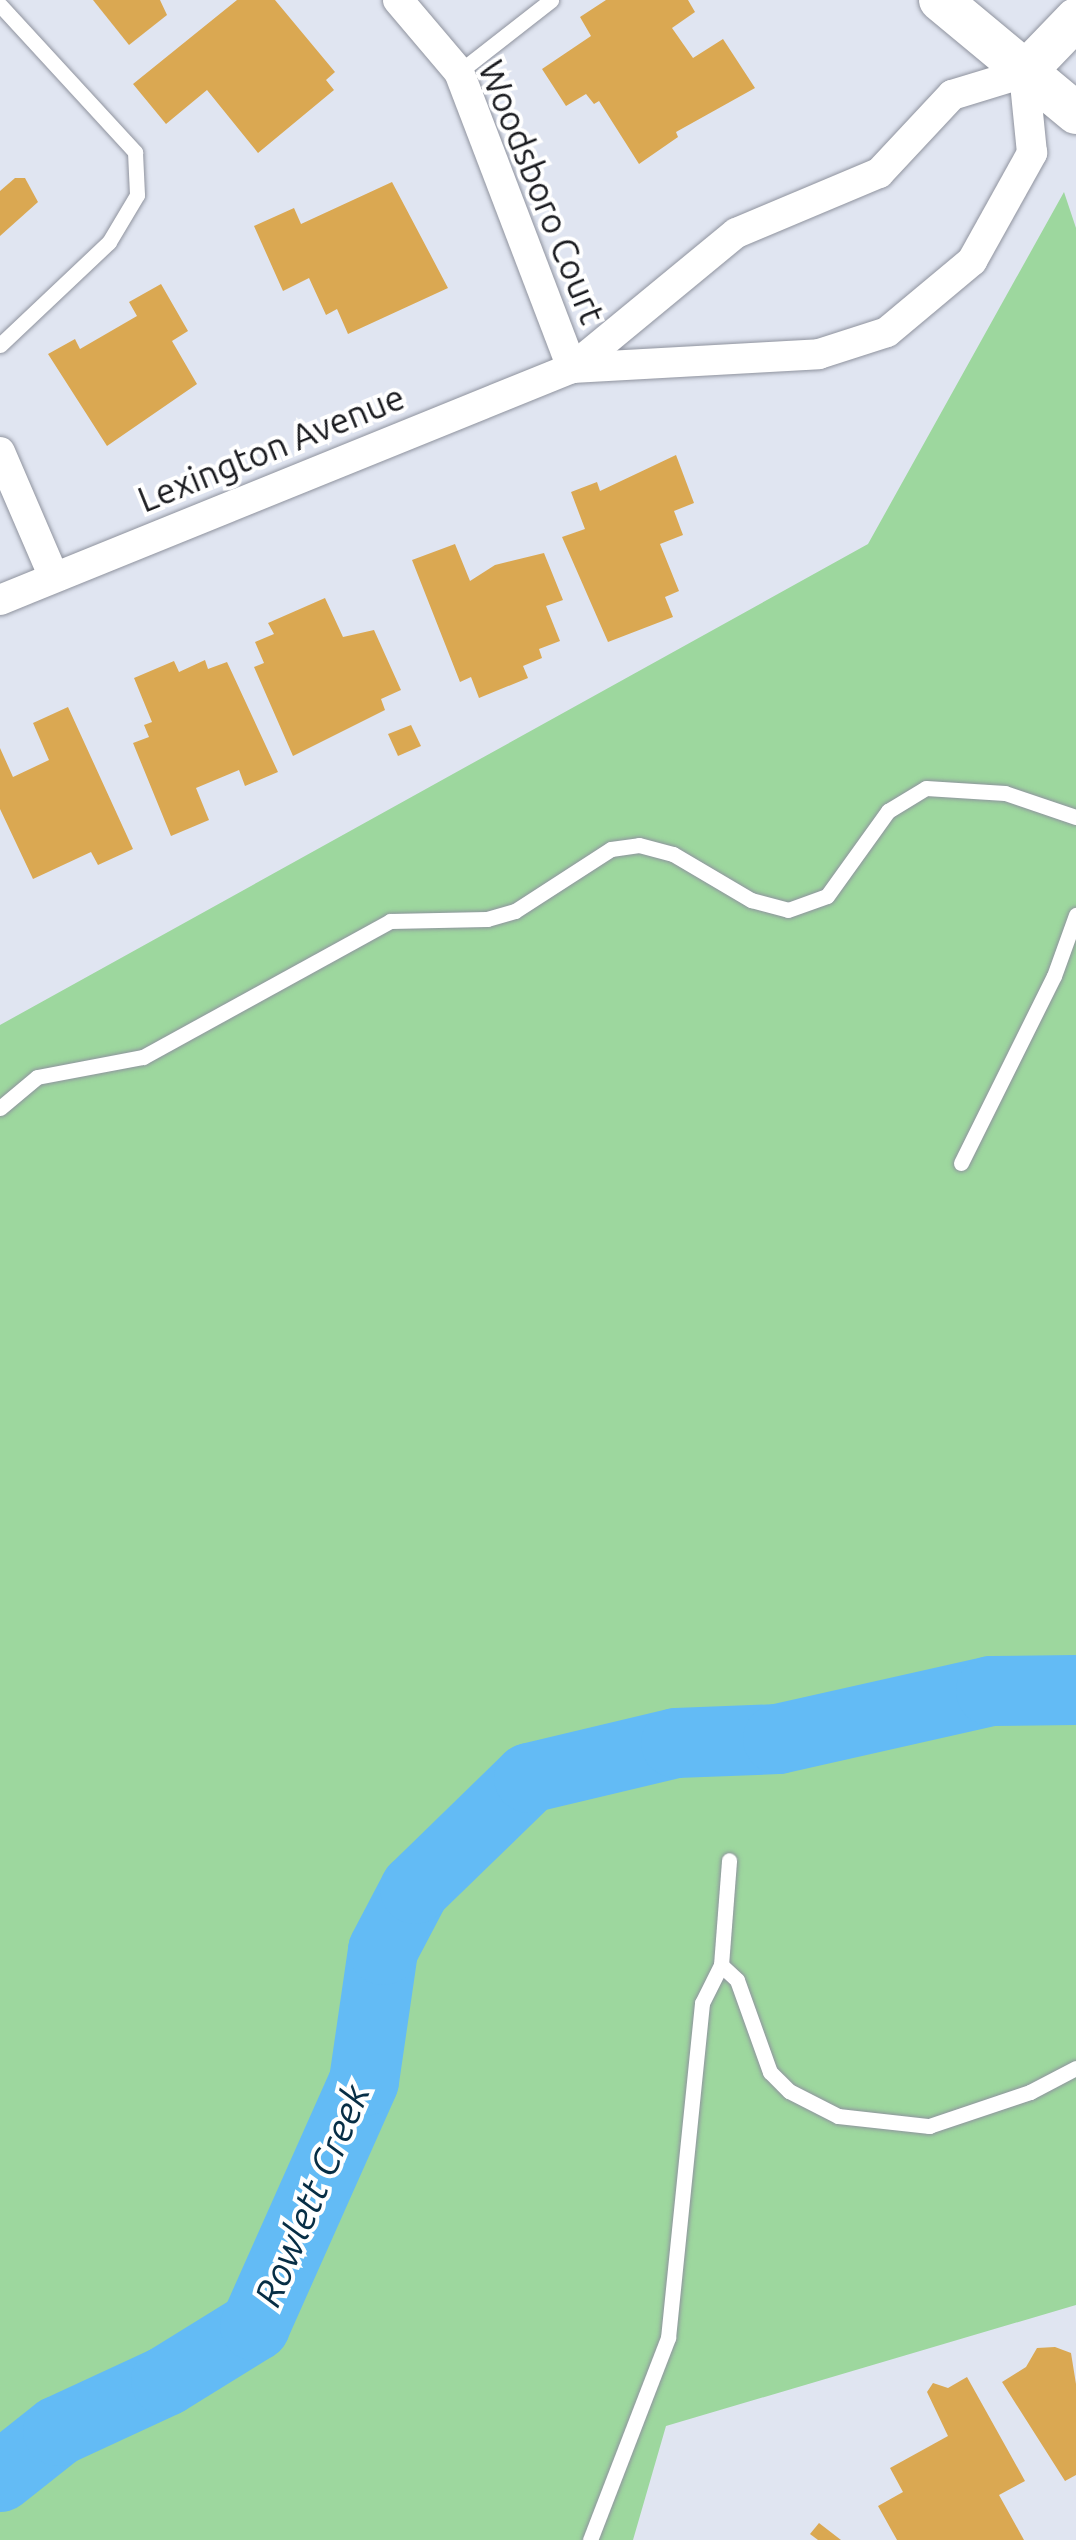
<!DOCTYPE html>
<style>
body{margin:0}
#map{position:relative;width:1076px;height:2540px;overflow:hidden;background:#e0e5f1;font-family:Ubuntu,sans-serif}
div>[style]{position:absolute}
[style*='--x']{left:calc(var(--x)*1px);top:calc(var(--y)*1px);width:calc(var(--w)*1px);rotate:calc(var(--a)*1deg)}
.green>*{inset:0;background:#9dd79e}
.river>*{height:70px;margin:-35px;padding:0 35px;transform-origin:35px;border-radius:35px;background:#63bbf5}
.building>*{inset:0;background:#daa852}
.roads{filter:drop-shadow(0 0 2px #8f939e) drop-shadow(0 0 2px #8f939e)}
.service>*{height:15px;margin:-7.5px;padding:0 7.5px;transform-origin:7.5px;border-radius:7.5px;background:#fff}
.minor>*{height:30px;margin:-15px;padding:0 15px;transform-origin:15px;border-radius:15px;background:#fff}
.secondary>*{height:42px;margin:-21px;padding:0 21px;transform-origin:21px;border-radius:21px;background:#fff}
span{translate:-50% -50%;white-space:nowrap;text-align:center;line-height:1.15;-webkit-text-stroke:8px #fff;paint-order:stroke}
.street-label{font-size:35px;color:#1a1b1f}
.water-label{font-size:38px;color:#072e45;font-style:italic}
</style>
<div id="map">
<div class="green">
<i style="clip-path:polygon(1064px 192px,1076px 228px,1076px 2305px,666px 2426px,633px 2540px,0 2540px,0 1025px,868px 544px)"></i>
</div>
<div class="river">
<i style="--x:0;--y:2477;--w:74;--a:-38.4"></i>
<i style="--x:58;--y:2431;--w:119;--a:-24.8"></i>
<i style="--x:166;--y:2381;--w:105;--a:-31.7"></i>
<i style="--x:255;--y:2326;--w:268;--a:-66"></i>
<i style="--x:364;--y:2081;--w:132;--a:-81.7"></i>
<i style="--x:383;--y:1950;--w:69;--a:-62.3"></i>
<i style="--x:415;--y:1889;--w:159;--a:-44.2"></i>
<i style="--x:529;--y:1778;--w:151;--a:-13.4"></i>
<i style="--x:676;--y:1743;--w:102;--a:-2.2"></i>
<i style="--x:778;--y:1739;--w:218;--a:-12.7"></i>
<i style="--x:991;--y:1691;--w:85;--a:-0.7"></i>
</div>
<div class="building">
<i style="clip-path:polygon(93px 0,160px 0,167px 15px,129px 45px)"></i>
<i style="clip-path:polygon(237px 0,275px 0,335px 72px,326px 80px,334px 90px,258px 153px,207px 90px,166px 124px,133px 84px)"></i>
<i style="clip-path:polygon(606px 0,688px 0,695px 12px,672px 28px,693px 58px,723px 39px,755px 88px,676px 132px,678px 137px,639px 164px,599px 101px,594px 104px,586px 94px,566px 106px,542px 69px,591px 36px,580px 17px)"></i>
<i style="clip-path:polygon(15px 178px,25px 178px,38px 202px,0 236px,0 191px)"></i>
<i style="clip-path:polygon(392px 182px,448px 288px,348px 334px,337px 309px,326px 315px,309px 278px,283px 291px,254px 226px,294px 208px,301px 224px)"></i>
<i style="clip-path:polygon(161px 284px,188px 331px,172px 341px,197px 384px,107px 446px,48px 354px,75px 339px,80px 349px,137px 316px,129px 302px)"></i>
<i style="clip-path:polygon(676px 455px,694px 503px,674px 511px,683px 535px,660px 544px,679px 591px,665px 597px,673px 617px,608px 642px,562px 537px,585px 529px,571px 492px,597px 482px,600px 491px)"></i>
<i style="clip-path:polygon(455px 544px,470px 581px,495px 565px,544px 553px,563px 600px,546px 606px,560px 641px,539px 649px,542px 658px,523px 666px,528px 678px,479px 698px,471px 677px,460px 682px,412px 560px)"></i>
<i style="clip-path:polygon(325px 598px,343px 637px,374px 630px,401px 690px,381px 699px,385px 710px,293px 756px,254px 667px,264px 663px,255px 642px,274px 634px,268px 623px)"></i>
<i style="clip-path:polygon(205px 660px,208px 669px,227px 662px,278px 772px,245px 786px,239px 770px,196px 788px,209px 820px,171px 836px,133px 743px,149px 737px,144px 725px,152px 722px,134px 678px,174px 661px,179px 672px)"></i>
<i style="clip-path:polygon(68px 707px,133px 849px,98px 865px,91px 852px,33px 879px,0 809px,0 748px,13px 777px,49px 760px,33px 723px)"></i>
<i style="clip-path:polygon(411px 725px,421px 746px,398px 756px,388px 734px)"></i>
<i style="clip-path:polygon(1055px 2347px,1071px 2353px,1076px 2384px,1076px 2475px,1065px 2481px,1002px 2382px,1026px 2367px,1037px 2348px)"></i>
<i style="clip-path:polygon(967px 2377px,1025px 2481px,999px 2495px,1024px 2540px,897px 2540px,878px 2506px,903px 2492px,890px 2468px,948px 2436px,927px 2392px,933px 2383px,948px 2388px)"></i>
<i style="clip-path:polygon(819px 2523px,841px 2540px,818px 2540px,810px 2534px)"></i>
</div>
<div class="roads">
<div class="service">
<i style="--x:0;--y:5;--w:200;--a:47.4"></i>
<i style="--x:135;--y:152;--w:43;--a:87.3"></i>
<i style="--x:137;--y:195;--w:55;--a:120.8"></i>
<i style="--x:109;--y:242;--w:150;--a:136.6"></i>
<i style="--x:459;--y:72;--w:117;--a:-38"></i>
<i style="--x:0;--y:1108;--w:48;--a:-40"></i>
<i style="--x:37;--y:1077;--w:108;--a:-10.7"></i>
<i style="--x:143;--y:1057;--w:282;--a:-28.8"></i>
<i style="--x:390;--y:921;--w:97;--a:-1.2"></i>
<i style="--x:487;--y:919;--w:29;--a:-16"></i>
<i style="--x:515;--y:911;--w:114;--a:-32.9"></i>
<i style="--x:611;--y:849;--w:28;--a:-8"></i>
<i style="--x:639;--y:845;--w:35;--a:15"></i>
<i style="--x:673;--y:854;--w:91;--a:30.5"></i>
<i style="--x:751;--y:900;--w:38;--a:15"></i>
<i style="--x:788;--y:910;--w:41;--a:-19.7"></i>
<i style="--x:827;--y:896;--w:105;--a:-54.3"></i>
<i style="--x:888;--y:811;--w:44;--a:-31.2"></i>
<i style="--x:926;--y:788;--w:79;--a:3.6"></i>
<i style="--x:1005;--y:793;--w:75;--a:18.7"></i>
<i style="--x:961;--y:1163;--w:209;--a:-63.6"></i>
<i style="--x:1054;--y:976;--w:65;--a:-70.2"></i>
<i style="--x:721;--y:1965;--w:105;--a:-85.6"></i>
<i style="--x:590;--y:2540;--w:217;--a:-68.9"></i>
<i style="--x:668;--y:2338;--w:337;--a:-84.2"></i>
<i style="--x:702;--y:2003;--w:42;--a:-63.4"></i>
<i style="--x:721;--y:1965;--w:22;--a:43"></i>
<i style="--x:737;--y:1980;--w:98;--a:70.3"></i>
<i style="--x:770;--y:2072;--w:27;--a:45"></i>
<i style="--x:789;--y:2091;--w:55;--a:27"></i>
<i style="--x:838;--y:2116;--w:92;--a:6.3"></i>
<i style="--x:929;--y:2126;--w:107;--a:-18.6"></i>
<i style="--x:1030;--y:2092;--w:52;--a:-27.6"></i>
</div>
<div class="minor">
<i style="--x:398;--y:0;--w:94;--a:49.7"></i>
<i style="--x:459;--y:72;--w:317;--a:69.1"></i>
<i style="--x:0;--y:452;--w:134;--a:66.7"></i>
<i style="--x:0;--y:600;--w:617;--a:-22.08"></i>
<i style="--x:572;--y:368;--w:247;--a:-3.2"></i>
<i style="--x:819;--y:354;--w:71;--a:-17.9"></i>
<i style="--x:887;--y:332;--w:111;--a:-39.9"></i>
<i style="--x:972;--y:261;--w:124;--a:-60.9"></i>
<i style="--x:1032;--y:153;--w:80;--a:-95.7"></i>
<i style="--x:1024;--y:73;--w:75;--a:163"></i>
<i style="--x:952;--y:95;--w:107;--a:133.1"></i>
<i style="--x:879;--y:173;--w:155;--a:157.2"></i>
<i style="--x:736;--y:233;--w:212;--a:140.5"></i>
</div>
<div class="secondary">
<i style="--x:940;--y:0;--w:177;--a:39.7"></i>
<i style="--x:1024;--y:73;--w:75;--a:-46.1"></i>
</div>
</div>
<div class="street-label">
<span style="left:542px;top:192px;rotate:68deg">Woodsboro Court</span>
<span style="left:271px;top:448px;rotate:-22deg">Lexington Avenue</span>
</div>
<div class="water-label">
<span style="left:312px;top:2195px;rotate:-67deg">Rowlett Creek</span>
</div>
</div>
